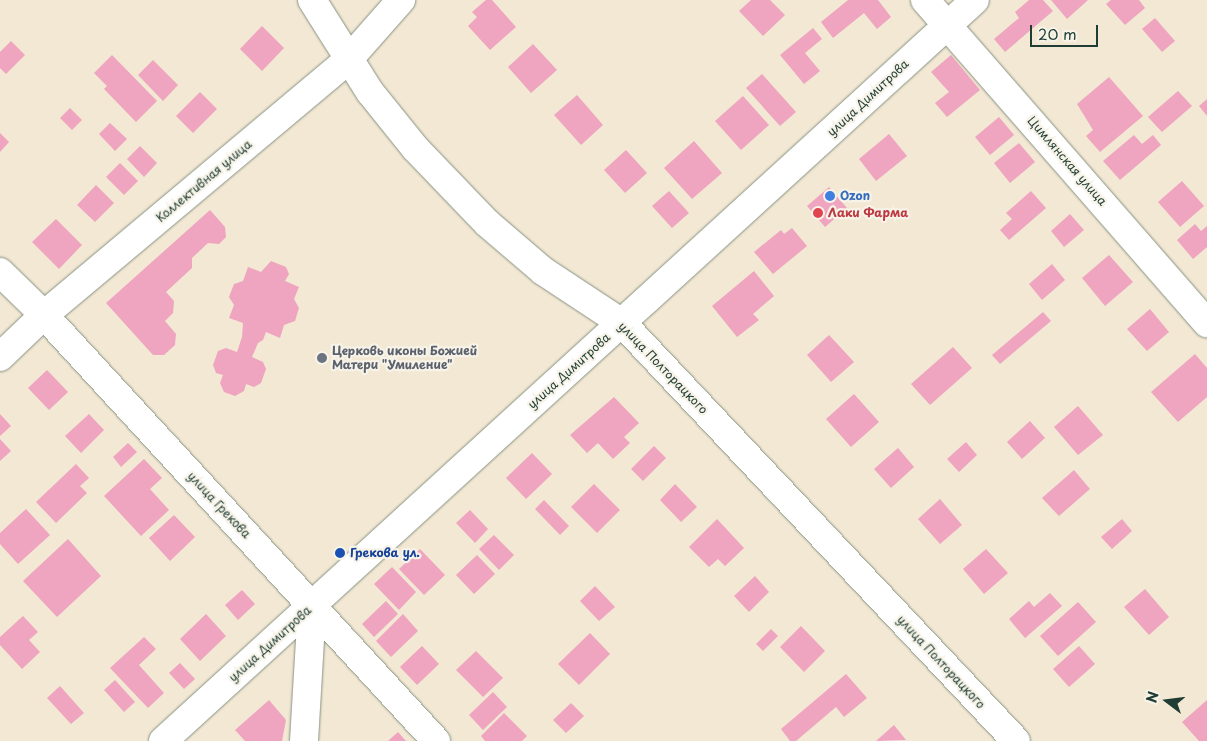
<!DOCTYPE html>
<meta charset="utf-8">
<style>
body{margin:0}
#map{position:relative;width:1207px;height:741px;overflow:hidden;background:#f2e8d3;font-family:"Playpen Sans",sans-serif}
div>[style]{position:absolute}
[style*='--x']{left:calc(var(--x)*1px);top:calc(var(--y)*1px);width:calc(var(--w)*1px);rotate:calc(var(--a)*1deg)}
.building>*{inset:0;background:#efa4c0}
.roads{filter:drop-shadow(0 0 1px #889284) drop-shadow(0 0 1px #889284)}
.minor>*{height:28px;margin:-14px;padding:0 14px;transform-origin:14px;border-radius:14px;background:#fff}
.dots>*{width:14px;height:14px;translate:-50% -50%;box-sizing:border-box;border:2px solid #f7f3e8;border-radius:50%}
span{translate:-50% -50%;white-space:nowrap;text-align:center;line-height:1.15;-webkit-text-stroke:4.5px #f7f3e8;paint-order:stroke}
.street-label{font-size:12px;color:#1f3d34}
.shop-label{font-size:12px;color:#366cbe;font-weight:700}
.left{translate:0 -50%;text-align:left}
.health-label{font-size:12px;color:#be3a42;font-weight:700}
.worship-label{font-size:12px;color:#5b616d;font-weight:700}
.transit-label{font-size:12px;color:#164399;font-weight:700}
.north{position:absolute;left:1142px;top:676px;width:50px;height:50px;-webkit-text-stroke:4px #f7f3e8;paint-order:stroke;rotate:285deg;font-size:14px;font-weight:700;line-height:20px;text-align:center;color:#1f3d34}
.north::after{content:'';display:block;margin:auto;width:18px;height:22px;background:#1f3d34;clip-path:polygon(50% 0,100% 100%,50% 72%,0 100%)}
.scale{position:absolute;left:1030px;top:25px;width:68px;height:22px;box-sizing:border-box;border:2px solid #1f3d34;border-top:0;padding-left:6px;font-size:15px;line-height:18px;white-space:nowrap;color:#1f3d34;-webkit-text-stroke:4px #f7f3e8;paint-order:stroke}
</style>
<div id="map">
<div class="building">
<i style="clip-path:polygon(486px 0,492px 0,516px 27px,490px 50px,468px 26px,477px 17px,472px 12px)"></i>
<i style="clip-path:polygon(751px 0,770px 0,785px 15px,763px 36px,739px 11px)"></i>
<i style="clip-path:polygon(848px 0,878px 0,891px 17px,877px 29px,864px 13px,833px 38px,821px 22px)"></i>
<i style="clip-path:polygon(1029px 0,1043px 0,1053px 11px,1005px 52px,994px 39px,1019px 18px,1015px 12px)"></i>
<i style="clip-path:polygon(1051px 0,1088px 0,1067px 19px)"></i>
<i style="clip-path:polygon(1111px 0,1139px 0,1145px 8px,1125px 25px,1106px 4px)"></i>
<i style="clip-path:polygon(1155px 18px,1175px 41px,1162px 52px,1142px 29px)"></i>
<i style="clip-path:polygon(262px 26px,284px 48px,262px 71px,240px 49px)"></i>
<i style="clip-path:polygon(813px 28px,822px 39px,805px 53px,820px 71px,804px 84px,780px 55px)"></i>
<i style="clip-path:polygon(11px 41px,25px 55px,6px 74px,0 68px,0 52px)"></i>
<i style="clip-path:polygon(533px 44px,557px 70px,531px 93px,508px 67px)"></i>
<i style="clip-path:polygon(112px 55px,157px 101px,136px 122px,104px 89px,107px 86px,94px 73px)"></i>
<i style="clip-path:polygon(951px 55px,980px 90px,947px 117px,935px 103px,949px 92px,931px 72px)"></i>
<i style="clip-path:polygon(153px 60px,178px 85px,163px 101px,138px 75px)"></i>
<i style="clip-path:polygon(762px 74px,796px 112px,780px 126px,746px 88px)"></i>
<i style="clip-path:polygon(1109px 77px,1143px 116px,1100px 152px,1086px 136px,1093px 130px,1077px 104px)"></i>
<i style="clip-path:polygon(1178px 91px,1192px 106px,1162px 132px,1148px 117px)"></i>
<i style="clip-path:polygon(200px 92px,217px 109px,193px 133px,176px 116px)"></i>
<i style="clip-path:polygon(577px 95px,603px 125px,581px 145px,554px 115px)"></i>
<i style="clip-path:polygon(743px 96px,769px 125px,741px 150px,715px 121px)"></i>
<i style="clip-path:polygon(1207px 99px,1207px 116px,1199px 106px)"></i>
<i style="clip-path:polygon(70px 108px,82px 120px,72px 130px,60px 118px)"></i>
<i style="clip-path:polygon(999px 117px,1014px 135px,990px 155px,975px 137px)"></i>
<i style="clip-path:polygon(110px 123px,127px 139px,115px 151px,99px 134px)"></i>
<i style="clip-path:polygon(0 133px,9px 142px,0 152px)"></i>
<i style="clip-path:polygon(889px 134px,907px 156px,876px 181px,859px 159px)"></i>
<i style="clip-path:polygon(1134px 135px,1142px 144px,1153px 135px,1161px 145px,1120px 180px,1103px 161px)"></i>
<i style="clip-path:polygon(694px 141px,722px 173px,692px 199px,664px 168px)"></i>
<i style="clip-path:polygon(1019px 143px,1035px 162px,1010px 183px,994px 163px)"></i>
<i style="clip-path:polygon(140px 146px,157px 163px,144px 177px,127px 159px)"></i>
<i style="clip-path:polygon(626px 150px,647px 173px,625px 193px,604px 170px)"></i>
<i style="clip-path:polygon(120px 163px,138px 181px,124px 195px,106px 177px)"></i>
<i style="clip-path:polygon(1182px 181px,1204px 206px,1180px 227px,1158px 202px)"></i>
<i style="clip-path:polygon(96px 185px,114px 203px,95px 222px,77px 205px)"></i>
<i style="clip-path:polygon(829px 187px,847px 208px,825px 227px,807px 206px)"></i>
<i style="clip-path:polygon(669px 191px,689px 213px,672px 228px,652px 206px)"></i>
<i style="clip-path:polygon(1031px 191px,1046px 208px,1009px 240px,1000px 230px,1012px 219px,1006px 213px)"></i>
<i style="clip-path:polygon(210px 210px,225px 227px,226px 237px,219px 244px,208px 243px,192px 258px,192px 268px,166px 292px,174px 301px,173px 313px,165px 321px,176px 334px,175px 345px,164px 355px,153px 355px,106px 303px)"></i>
<i style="clip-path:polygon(1070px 214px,1084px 230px,1064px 247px,1051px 231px)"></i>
<i style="clip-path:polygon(56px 219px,82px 245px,59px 269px,32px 242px)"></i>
<i style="clip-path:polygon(1195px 224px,1201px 231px,1207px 226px,1207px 247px,1193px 259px,1177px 240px)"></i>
<i style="clip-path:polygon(792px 228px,807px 246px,773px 274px,754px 252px,781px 230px,784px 234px)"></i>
<i style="clip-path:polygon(1109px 255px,1133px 282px,1105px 306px,1082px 278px)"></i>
<i style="clip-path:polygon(271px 261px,286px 267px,289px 274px,285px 281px,299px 287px,294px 299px,299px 308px,295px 321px,284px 325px,280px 338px,266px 332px,263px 340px,258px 343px,252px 357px,263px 362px,266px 369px,261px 383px,254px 387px,246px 384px,244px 391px,235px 396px,224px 392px,220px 383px,223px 375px,216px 373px,213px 365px,218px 351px,226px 348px,237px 352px,242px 337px,243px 323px,229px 318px,234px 305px,229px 297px,234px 284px,243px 281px,248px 267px,261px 272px)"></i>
<i style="clip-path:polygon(1052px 264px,1065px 280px,1042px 300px,1029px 284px)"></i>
<i style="clip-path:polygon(754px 271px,774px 296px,753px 314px,759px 320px,737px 337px,712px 306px)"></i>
<i style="clip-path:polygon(1150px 309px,1169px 332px,1147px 351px,1127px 329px)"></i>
<i style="clip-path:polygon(1043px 312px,1051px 321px,1000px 364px,992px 355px)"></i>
<i style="clip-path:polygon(829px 335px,854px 362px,831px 382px,807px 355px)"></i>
<i style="clip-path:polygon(953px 347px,972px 368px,930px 405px,911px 384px)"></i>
<i style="clip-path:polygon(1195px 354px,1207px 368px,1207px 397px,1178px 422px,1151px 392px)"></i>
<i style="clip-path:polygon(47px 370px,68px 392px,49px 410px,28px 388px)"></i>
<i style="clip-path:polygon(854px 394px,879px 422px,851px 447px,826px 419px)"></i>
<i style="clip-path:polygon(614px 397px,639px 423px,624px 437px,630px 443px,613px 459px,598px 443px,587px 453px,570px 435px)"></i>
<i style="clip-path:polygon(1078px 406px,1103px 435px,1078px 455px,1054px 427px)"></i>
<i style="clip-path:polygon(0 414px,11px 426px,0 436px)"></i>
<i style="clip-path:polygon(89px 414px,104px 430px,81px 453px,65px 436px)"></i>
<i style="clip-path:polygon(1030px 421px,1045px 438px,1022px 459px,1007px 442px)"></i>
<i style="clip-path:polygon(0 439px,11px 451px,0 461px)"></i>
<i style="clip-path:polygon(966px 442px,977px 455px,959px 472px,947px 459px)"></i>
<i style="clip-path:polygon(128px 443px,137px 452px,121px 467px,113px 457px)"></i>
<i style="clip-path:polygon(654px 446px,666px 458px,643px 481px,631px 469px)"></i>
<i style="clip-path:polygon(898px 448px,914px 467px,891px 488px,874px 469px)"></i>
<i style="clip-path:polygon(532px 453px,552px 474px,526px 499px,506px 478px)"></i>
<i style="clip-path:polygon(144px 459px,162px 478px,150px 489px,169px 510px,141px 536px,104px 496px)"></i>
<i style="clip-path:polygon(76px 464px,89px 478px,80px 486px,87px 493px,56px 523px,36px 502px)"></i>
<i style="clip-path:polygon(1074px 470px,1090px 489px,1059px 516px,1042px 498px)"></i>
<i style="clip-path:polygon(594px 484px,620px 510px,597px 533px,571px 507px)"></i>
<i style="clip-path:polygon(675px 484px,697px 507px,681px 522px,660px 500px)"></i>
<i style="clip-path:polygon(940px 499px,962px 525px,940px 544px,918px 519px)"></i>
<i style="clip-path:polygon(544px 500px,569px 526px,560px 535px,535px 509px)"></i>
<i style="clip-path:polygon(26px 509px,50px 535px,18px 564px,0 544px,0 533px)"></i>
<i style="clip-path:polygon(470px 510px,488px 529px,475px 543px,456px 523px)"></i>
<i style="clip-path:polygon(174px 515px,195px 537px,170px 561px,149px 538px)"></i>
<i style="clip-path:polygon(717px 519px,744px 548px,725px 566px,718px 559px,709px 567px,689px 547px)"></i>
<i style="clip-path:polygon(1122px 519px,1132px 531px,1112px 549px,1101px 537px)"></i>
<i style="clip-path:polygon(494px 535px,514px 555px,499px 570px,479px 549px)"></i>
<i style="clip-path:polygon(68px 539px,101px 576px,57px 617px,23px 581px)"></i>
<i style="clip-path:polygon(420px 549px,445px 575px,424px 595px,399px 569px)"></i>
<i style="clip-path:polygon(986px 549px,1008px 573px,984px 594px,963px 569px)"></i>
<i style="clip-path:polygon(477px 555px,495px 574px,474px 594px,456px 575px)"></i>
<i style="clip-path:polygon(392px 567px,416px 592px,399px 610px,374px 584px)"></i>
<i style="clip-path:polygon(755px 576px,769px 592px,749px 612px,734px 596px)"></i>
<i style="clip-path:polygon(595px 586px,615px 607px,599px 621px,580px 601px)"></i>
<i style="clip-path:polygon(1145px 589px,1169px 617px,1149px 635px,1124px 607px)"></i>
<i style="clip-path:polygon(242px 590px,255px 604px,238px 620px,225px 605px)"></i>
<i style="clip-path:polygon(1050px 593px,1062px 606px,1025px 638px,1009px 619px,1029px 601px,1034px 607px)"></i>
<i style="clip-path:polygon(386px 601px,398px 614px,374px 637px,362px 624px)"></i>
<i style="clip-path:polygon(1078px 602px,1096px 622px,1058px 656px,1040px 636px)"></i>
<i style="clip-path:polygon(206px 614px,226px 636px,200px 661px,180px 639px)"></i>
<i style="clip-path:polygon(403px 614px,418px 631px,391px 657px,376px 641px)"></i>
<i style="clip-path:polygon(23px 616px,38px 632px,29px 640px,40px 652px,22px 669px,0 645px,0 637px)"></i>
<i style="clip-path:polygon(801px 626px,825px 651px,804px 672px,780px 647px)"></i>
<i style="clip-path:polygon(771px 629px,778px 636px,763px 651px,756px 644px)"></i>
<i style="clip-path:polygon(590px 633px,610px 654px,579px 685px,558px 664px)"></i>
<i style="clip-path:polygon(144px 637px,156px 649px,139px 665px,164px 693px,148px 708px,110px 668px)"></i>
<i style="clip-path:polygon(422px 646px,439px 664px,417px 685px,400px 667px)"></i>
<i style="clip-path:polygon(1079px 646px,1095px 664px,1069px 687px,1053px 669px)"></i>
<i style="clip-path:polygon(476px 651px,503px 678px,483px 697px,456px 670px)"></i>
<i style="clip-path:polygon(180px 663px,195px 679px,184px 689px,169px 673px)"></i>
<i style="clip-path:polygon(846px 674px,867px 698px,844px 717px,836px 707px,796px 741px,790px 741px,781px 729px)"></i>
<i style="clip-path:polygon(115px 680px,135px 702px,124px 712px,104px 690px)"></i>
<i style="clip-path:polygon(60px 686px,84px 713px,71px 724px,47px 698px)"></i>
<i style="clip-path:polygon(493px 692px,507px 707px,483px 730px,469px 715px)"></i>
<i style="clip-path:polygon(269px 700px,286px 720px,282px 741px,245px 741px,235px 730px)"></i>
<i style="clip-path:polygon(1207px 700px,1207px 741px,1199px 741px,1182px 722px)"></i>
<i style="clip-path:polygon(571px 703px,584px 716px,566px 733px,553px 720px)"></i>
<i style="clip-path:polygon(504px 713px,527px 736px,522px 741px,485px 741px,481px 736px)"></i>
<i style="clip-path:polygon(894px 725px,906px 740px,876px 741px)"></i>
<i style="clip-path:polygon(398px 732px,406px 741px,388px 741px)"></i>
</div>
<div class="roads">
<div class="minor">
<i style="--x:312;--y:0;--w:109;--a:57.8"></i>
<i style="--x:370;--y:92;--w:72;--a:51.2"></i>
<i style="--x:415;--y:148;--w:104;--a:46.2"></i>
<i style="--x:487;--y:223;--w:74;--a:40.6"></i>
<i style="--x:543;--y:271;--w:95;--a:33.4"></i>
<i style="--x:622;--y:323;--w:574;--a:46.69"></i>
<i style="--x:925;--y:0;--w:429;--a:48.9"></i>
<i style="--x:0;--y:272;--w:62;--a:44.3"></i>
<i style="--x:44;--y:315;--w:579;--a:47.38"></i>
<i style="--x:0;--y:357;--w:61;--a:-43.7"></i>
<i style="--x:44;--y:315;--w:398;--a:-40"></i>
<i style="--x:349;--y:59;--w:79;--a:-48.6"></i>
<i style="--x:163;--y:741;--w:1099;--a:-42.38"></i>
<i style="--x:304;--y:741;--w:136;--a:-86.6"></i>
</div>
</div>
<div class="dots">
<i style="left:830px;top:196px;background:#3f7fe0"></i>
<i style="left:818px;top:213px;background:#e0444e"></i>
<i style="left:322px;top:358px;background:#6b7280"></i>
<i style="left:340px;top:553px;background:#1a4fb4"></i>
</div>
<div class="street-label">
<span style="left:868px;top:98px;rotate:-43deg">улица Димитрова</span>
<span style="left:1067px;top:161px;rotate:49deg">Цимлянская улица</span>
<span style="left:204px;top:181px;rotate:-40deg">Коллективная улица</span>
<span style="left:663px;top:368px;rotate:46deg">улица Полторацкого</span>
<span style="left:569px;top:371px;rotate:-42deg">улица Димитрова</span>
<span style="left:219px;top:505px;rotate:47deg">улица Грекова</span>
<span style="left:270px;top:644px;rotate:-42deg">улица Димитрова</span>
<span style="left:941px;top:662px;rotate:47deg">улица Полторацкого</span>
</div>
<div class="shop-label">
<span class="left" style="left:840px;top:196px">Ozon</span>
</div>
<div class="health-label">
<span class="left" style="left:828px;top:213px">Лаки Фарма</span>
</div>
<div class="worship-label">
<span class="left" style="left:332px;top:358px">Церковь иконы Божией<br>Матери "Умиление"</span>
</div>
<div class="transit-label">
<span class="left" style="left:350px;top:553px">Грекова ул.</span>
</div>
<div class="north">N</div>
<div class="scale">20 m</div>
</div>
